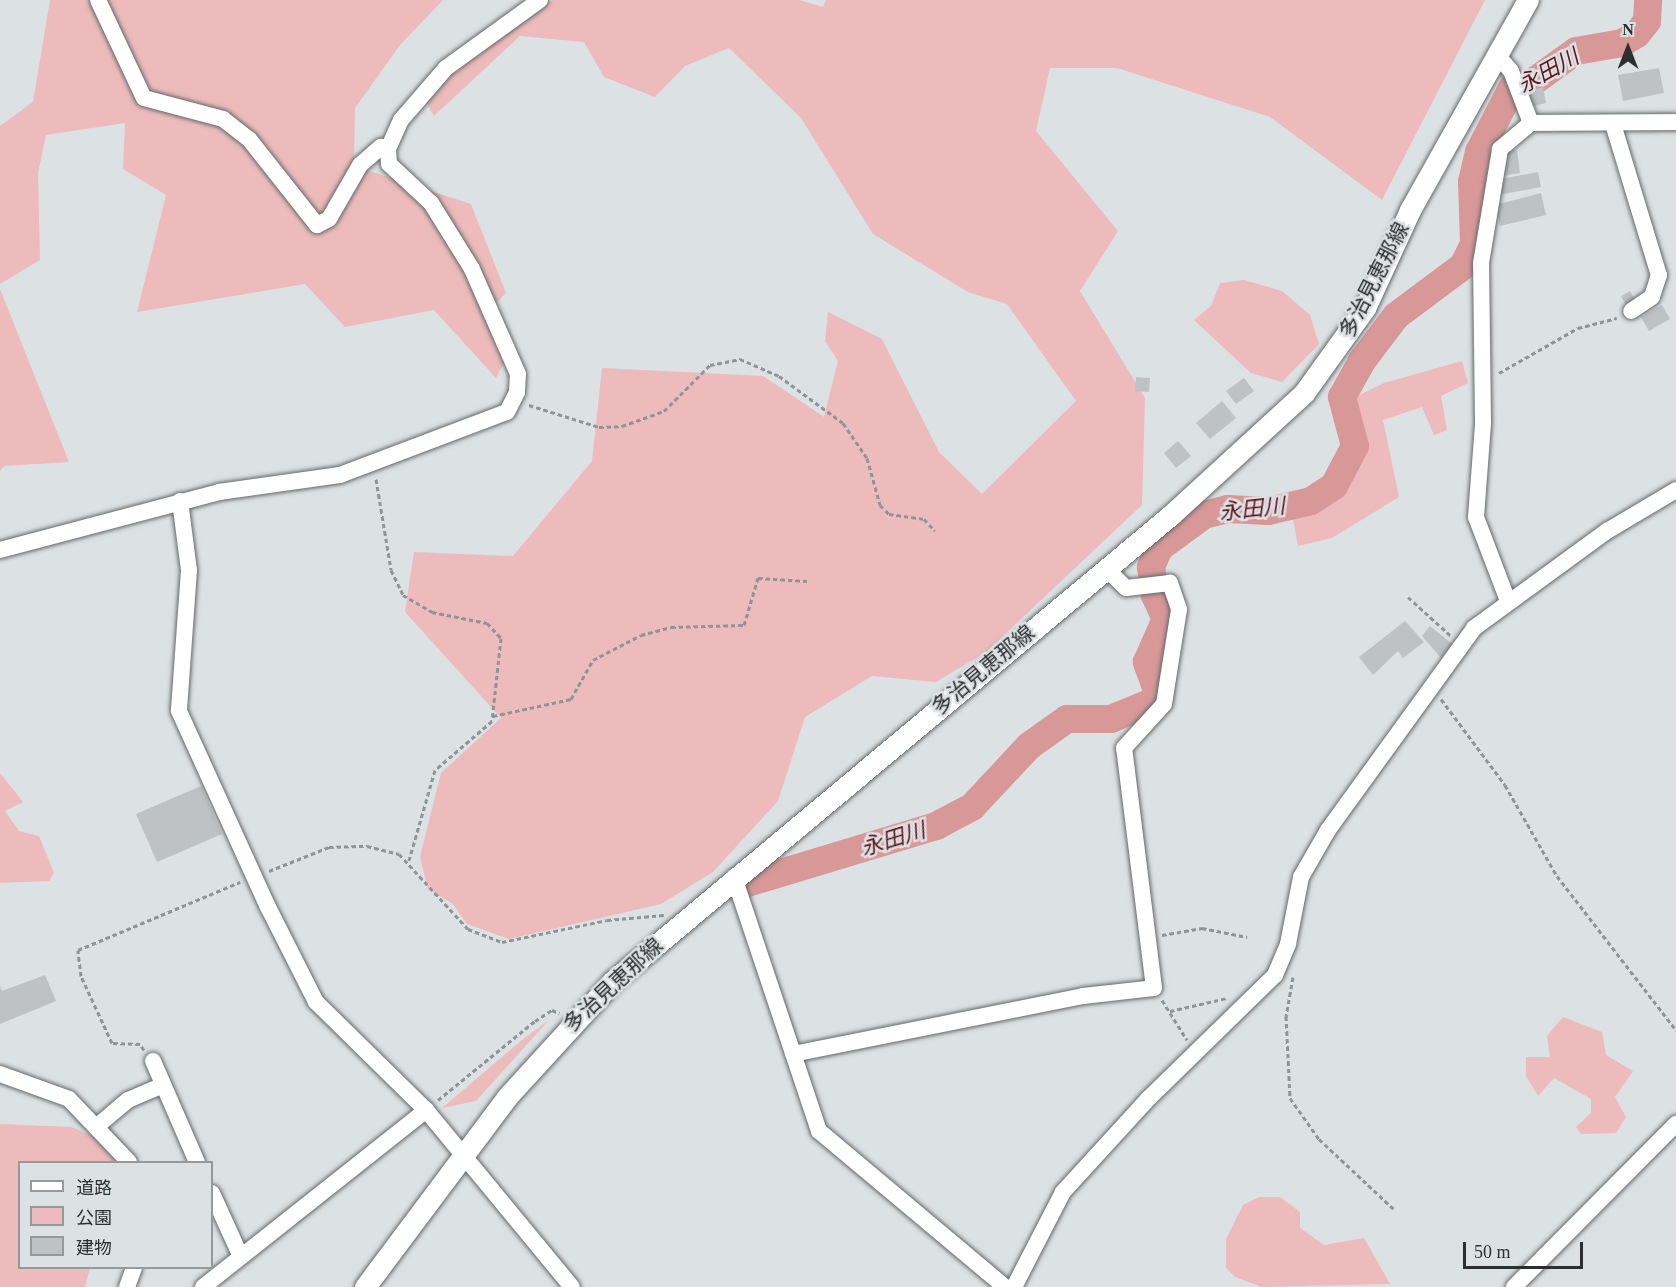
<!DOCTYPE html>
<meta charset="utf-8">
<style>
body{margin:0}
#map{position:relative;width:1676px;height:1287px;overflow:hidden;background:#dce1e4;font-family:"Times New Roman","Noto Sans JP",serif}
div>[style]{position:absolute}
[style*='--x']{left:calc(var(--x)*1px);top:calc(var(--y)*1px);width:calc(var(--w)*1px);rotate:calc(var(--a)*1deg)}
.green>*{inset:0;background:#edbbbb}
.river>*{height:28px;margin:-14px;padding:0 14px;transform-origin:14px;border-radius:14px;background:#d89898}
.building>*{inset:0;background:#bec2c5}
.path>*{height:3px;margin-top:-1.5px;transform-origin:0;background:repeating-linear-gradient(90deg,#909496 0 4.5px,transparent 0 7.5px)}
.roads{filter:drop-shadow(0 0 2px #64686a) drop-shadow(0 0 2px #64686a)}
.minor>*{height:16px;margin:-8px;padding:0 8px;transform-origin:8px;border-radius:8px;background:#fff}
.major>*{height:21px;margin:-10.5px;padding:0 10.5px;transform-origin:10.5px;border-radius:10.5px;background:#fff}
span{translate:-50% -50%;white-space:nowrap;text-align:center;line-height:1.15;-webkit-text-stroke:5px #dce1e4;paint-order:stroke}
.street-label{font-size:21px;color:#2c2e2f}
.water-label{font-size:22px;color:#60141e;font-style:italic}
.legend{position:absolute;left:18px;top:1161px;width:195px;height:108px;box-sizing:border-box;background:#dce1e4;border:2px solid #96999c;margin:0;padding:8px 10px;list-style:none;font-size:18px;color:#2c2e2f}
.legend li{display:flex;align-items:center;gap:12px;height:30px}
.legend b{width:30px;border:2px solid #96999c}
.north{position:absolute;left:1598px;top:18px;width:60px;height:60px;-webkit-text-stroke:4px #dce1e4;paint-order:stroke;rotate:0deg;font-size:16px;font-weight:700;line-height:24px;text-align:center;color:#2c2e2f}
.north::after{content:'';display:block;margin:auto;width:21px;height:27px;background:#2c2e2f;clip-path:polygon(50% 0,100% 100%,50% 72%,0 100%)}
.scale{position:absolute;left:1463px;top:1242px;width:120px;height:27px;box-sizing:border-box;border:3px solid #2c2e2f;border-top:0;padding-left:8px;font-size:18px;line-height:21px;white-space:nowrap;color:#2c2e2f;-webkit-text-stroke:4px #dce1e4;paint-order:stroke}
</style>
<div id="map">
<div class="green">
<i style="clip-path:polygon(50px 0,443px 0,400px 45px,355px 108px,354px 166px,471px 204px,506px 293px,487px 312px,507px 357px,496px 378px,434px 310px,345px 327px,305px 284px,137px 312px,166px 195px,123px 169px,125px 123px,46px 135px,38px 173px,40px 260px,0 284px,0 126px,33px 102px)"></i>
<i style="clip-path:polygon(553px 0,799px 0,823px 7px,826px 0,1485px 0,1382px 200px,1270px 117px,1117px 68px,1050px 68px,1036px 131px,1118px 231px,1080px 291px,1145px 398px,1142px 505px,986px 652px,936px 682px,872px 676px,805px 717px,778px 801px,713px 872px,661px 904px,509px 939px,467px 924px,453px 904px,428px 889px,420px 857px,441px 773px,501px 718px,405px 612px,414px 552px,513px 556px,592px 461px,602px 368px,763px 376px,824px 417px,838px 361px,825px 341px,828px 312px,882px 339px,939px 452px,982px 494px,1076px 401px,1007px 304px,968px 292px,873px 234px,801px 118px,729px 48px,685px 66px,655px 97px,604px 77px,584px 42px,520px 36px,434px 116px,425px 100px,472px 51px)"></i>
<i style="clip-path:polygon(1244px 280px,1282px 291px,1310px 315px,1319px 344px,1282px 382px,1251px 373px,1194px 320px,1211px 306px,1220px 283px)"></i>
<i style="clip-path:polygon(0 289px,33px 372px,69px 462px,4px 466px,0 471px)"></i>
<i style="clip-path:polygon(1462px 361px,1468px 383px,1441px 396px,1447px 430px,1434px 435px,1422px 407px,1383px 420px,1399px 497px,1332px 538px,1298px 546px,1292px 514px,1339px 492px,1355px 471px,1364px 444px,1353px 398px,1384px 383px)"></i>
<i style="clip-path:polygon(0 773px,23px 802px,5px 811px,19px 831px,39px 836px,54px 873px,49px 881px,0 883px)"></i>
<i style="clip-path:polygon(1563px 1017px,1602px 1032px,1606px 1055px,1633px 1071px,1615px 1097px,1626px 1117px,1616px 1133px,1581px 1134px,1576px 1127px,1591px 1113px,1591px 1099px,1554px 1078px,1538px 1096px,1526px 1076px,1526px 1057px,1550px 1057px,1547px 1036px)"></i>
<i style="clip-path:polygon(549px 1020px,476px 1101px,442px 1108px,522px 1040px)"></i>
<i style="clip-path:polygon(0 1124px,72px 1127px,108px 1143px,118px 1162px,20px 1162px,20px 1268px,90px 1268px,85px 1287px,0 1287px)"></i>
<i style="clip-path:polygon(1259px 1197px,1280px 1197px,1300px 1212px,1300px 1228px,1324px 1245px,1364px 1238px,1390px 1284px,1262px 1287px,1235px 1277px,1226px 1268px,1226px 1239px,1243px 1205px)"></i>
</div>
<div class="river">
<i style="--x:744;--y:884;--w:201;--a:-16.8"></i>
<i style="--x:936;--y:826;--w:41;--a:-27.8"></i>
<i style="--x:972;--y:807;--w:83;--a:-46.9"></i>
<i style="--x:1029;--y:746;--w:47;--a:-35.4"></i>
<i style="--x:1067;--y:719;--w:44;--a:0"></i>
<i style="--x:1111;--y:719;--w:44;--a:-22.5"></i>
<i style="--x:1152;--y:702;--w:11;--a:-56"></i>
<i style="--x:1158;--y:693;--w:33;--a:-110"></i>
<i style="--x:1147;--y:662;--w:47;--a:-66.2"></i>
<i style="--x:1166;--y:619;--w:26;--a:-115"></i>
<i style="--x:1155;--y:595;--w:28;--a:-98"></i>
<i style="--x:1151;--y:567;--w:21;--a:-67"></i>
<i style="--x:1159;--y:548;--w:56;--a:-36.3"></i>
<i style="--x:1204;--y:515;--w:25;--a:-14"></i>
<i style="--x:1228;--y:509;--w:40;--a:2.9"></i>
<i style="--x:1268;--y:511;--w:44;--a:-13.1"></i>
<i style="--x:1311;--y:501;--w:27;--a:-33"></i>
<i style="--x:1334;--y:486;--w:45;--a:-62.3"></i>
<i style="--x:1355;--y:446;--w:51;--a:-104.9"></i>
<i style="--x:1342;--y:397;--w:41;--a:-60.9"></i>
<i style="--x:1362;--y:361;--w:56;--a:-52.9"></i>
<i style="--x:1396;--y:316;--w:84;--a:-36.7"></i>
<i style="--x:1463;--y:266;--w:25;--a:-63"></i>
<i style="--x:1474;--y:244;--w:62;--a:-91.8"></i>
<i style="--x:1472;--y:182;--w:31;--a:-77"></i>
<i style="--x:1479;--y:152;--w:72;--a:-62.7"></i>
<i style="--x:1512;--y:88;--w:17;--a:-10"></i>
<i style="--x:1529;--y:85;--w:58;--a:-35.9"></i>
<i style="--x:1576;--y:51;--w:47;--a:-9.9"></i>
<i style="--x:1622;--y:43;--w:17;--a:-31"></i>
<i style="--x:1637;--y:34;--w:16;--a:-52"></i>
<i style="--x:1647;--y:21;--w:21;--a:-87"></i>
</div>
<div class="building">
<i style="clip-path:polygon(1659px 68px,1664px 93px,1623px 101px,1618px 75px)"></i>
<i style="clip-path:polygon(1543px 87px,1546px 103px,1527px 108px,1523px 92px)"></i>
<i style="clip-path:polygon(1517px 150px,1520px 173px,1503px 176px,1500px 152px)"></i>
<i style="clip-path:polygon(1538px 172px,1541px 187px,1498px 195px,1496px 180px)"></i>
<i style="clip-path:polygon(1541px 193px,1546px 215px,1500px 226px,1495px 205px)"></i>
<i style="clip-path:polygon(1630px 291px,1636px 302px,1627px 307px,1621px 296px)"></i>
<i style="clip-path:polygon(1662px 305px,1670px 319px,1649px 331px,1641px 317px)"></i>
<i style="clip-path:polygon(1136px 377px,1150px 378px,1149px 392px,1135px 391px)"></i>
<i style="clip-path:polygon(1244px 378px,1254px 391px,1236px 404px,1226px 391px)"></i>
<i style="clip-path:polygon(1222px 401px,1236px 418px,1210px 439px,1196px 423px)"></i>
<i style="clip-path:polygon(1178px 441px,1191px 456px,1176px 468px,1164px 453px)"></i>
<i style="clip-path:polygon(1405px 621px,1424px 642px,1403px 658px,1398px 651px,1373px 675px,1359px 657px)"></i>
<i style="clip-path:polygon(1430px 626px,1452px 644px,1441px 658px,1422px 636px)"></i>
<i style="clip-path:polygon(201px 786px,222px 834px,157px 862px,136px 814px)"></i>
<i style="clip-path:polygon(45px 975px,56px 1001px,0 1024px,0 986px,2px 991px)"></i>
</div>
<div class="path">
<i style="--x:1499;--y:373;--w:91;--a:-29.7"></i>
<i style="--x:1578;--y:328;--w:40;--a:-14.4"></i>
<i style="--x:529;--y:405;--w:73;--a:17.4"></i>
<i style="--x:599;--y:427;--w:23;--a:-2"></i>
<i style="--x:622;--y:426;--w:45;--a:-19.7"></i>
<i style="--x:664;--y:411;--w:65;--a:-45"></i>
<i style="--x:710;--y:365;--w:31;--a:-11"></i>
<i style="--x:740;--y:359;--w:43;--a:23.6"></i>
<i style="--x:779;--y:376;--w:79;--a:36.3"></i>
<i style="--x:843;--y:423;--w:42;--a:55.6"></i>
<i style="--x:867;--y:458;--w:49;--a:74.5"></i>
<i style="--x:880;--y:505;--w:13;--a:45"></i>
<i style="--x:889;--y:514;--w:35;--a:8"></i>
<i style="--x:924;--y:519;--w:16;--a:47"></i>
<i style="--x:376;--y:479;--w:92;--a:80.6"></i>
<i style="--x:391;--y:570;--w:28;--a:64"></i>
<i style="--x:403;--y:595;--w:34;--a:30"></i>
<i style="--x:432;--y:612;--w:56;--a:11.3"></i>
<i style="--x:487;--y:623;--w:21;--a:47"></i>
<i style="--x:501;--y:638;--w:83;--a:96.2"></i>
<i style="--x:492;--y:721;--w:75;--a:139.3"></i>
<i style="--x:435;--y:770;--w:94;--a:106.1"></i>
<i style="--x:1408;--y:597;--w:58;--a:42.2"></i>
<i style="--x:1441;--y:699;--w:107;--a:53.3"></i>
<i style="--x:1505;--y:785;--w:105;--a:60.3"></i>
<i style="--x:1557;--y:876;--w:195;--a:52.3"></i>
<i style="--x:493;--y:716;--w:80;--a:-12.3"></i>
<i style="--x:571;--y:699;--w:45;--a:-60.6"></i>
<i style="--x:593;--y:660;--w:54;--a:-27.5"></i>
<i style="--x:641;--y:635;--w:31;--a:-15"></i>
<i style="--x:671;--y:627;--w:73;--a:-1.6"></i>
<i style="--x:744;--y:625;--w:49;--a:-73.4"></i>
<i style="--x:758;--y:578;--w:49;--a:3.5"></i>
<i style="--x:269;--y:871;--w:65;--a:-21.8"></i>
<i style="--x:329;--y:847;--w:38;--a:-2"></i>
<i style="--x:367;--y:846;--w:33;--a:14"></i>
<i style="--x:399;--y:854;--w:102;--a:47.4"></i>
<i style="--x:468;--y:929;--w:36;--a:21"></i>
<i style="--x:502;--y:942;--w:107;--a:-11.8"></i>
<i style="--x:607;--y:920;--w:57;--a:-5"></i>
<i style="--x:1162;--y:935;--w:41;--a:-9.9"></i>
<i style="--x:1202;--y:928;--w:46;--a:11.3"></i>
<i style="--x:1293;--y:977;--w:40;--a:100"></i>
<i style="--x:1286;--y:1016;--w:82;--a:87.2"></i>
<i style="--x:1290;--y:1098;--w:50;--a:54.7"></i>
<i style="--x:1319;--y:1139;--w:104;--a:43.1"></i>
<i style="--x:1162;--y:1000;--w:47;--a:58"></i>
<i style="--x:1170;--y:1011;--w:58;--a:-12.8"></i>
<i style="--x:144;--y:1050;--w:7;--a:-124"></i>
<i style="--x:140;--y:1044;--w:28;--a:-178"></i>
<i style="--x:112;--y:1043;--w:74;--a:-114.8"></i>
<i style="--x:81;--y:976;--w:26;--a:-97"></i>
<i style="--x:78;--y:950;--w:176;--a:-22.8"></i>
<i style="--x:438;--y:1100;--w:125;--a:-39.2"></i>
<i style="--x:535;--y:1021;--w:20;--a:-33"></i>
<i style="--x:552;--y:1010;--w:8;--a:23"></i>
</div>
<div class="roads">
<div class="minor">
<i style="--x:98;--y:0;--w:108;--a:64.9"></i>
<i style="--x:144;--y:98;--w:82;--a:14.9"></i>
<i style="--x:223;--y:119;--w:33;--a:38"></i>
<i style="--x:249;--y:139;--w:110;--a:51.7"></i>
<i style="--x:317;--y:225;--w:13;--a:-27"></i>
<i style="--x:329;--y:219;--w:62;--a:-60.1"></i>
<i style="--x:360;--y:165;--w:28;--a:-41"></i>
<i style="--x:381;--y:147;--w:7;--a:16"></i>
<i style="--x:1497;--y:55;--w:21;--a:49"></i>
<i style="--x:1511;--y:71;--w:56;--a:69"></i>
<i style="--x:1531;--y:123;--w:145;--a:-0.4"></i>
<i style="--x:1613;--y:124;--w:158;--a:73.1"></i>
<i style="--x:1659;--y:275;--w:23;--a:108"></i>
<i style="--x:1652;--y:297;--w:25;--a:146"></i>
<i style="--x:180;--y:501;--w:70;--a:82.6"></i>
<i style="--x:189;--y:570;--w:141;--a:94.1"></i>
<i style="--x:179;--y:711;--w:215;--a:65.6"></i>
<i style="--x:268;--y:907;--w:106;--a:63.2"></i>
<i style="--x:316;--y:1002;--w:154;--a:44.5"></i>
<i style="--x:426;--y:1110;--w:229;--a:50.5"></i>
<i style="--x:0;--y:550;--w:227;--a:-14.8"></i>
<i style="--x:219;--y:492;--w:122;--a:-8"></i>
<i style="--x:340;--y:475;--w:178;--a:-20.7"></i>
<i style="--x:507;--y:412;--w:22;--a:-63"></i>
<i style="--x:517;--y:392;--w:18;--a:-87"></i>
<i style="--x:518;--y:374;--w:115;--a:-113.7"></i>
<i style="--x:472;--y:269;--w:78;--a:-121.8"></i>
<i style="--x:431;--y:203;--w:57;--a:-137.1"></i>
<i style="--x:389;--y:164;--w:15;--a:-94"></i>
<i style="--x:388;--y:149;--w:32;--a:-66"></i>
<i style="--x:401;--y:120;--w:69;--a:-49.1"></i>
<i style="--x:446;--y:68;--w:116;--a:-35.9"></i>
<i style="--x:1508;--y:601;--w:90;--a:-110.9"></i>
<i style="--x:1476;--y:517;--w:94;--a:-85.7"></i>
<i style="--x:1483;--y:423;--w:160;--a:-90.7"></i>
<i style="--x:1481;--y:263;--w:116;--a:-80.5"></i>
<i style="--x:1500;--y:149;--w:40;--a:-40"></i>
<i style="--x:734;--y:877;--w:268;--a:71.5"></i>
<i style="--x:819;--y:1131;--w:243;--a:40"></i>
<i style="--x:793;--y:1054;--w:296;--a:-11.3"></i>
<i style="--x:1083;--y:996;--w:71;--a:-6.4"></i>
<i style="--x:1154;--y:988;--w:242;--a:-97.1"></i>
<i style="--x:1124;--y:748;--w:59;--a:-47.7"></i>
<i style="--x:1164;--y:704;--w:96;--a:-81"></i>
<i style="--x:1179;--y:609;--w:28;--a:-109"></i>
<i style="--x:1170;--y:583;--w:44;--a:173.5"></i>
<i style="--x:1126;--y:588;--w:28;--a:-136"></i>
<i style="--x:153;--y:1061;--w:110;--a:66.5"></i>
<i style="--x:0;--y:1074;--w:73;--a:19.9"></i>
<i style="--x:69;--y:1099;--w:87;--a:46.4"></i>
<i style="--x:96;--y:1127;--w:42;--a:-40.2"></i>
<i style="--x:128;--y:1100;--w:38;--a:-23"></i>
<i style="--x:212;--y:1193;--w:70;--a:65.6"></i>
<i style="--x:127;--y:1287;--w:20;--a:-70"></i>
<i style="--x:203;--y:1287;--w:285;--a:-38.4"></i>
<i style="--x:1014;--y:1287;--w:107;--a:-62.7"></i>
<i style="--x:1063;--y:1192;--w:126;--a:-47.6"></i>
<i style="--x:1148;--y:1099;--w:177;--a:-44.3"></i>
<i style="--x:1275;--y:975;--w:34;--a:-67"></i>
<i style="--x:1288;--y:944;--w:68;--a:-79"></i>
<i style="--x:1301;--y:877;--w:54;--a:-60.1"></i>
<i style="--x:1328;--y:830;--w:249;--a:-54.1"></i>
<i style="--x:1474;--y:628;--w:165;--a:-36.1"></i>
<i style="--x:1607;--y:531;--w:80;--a:-30.7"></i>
<i style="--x:1514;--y:1287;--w:230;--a:-45.2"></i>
</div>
<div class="major">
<i style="--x:365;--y:1287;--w:237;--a:-53.2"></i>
<i style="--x:507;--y:1097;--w:157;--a:-47.6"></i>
<i style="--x:613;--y:981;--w:727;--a:-39.87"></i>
<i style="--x:1171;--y:515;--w:180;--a:-42.5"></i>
<i style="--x:1304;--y:393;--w:105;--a:-54.3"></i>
<i style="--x:1365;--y:308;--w:108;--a:-65.3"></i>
<i style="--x:1410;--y:210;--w:241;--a:-60.7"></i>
</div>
</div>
<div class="street-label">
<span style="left:1374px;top:280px;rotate:-63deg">多治見恵那線</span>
<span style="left:983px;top:670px;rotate:-40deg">多治見恵那線</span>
<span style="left:613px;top:985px;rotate:-43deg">多治見恵那線</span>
</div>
<div class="water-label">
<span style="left:1548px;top:71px;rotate:-29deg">永田川</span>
<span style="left:1252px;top:509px;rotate:-6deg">永田川</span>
<span style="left:893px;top:839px;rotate:-17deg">永田川</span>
</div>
<ul class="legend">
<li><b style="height:8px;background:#fff"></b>道路</li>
<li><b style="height:16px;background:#edbbbb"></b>公園</li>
<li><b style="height:16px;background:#bec2c5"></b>建物</li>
</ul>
<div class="north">N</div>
<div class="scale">50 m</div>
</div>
